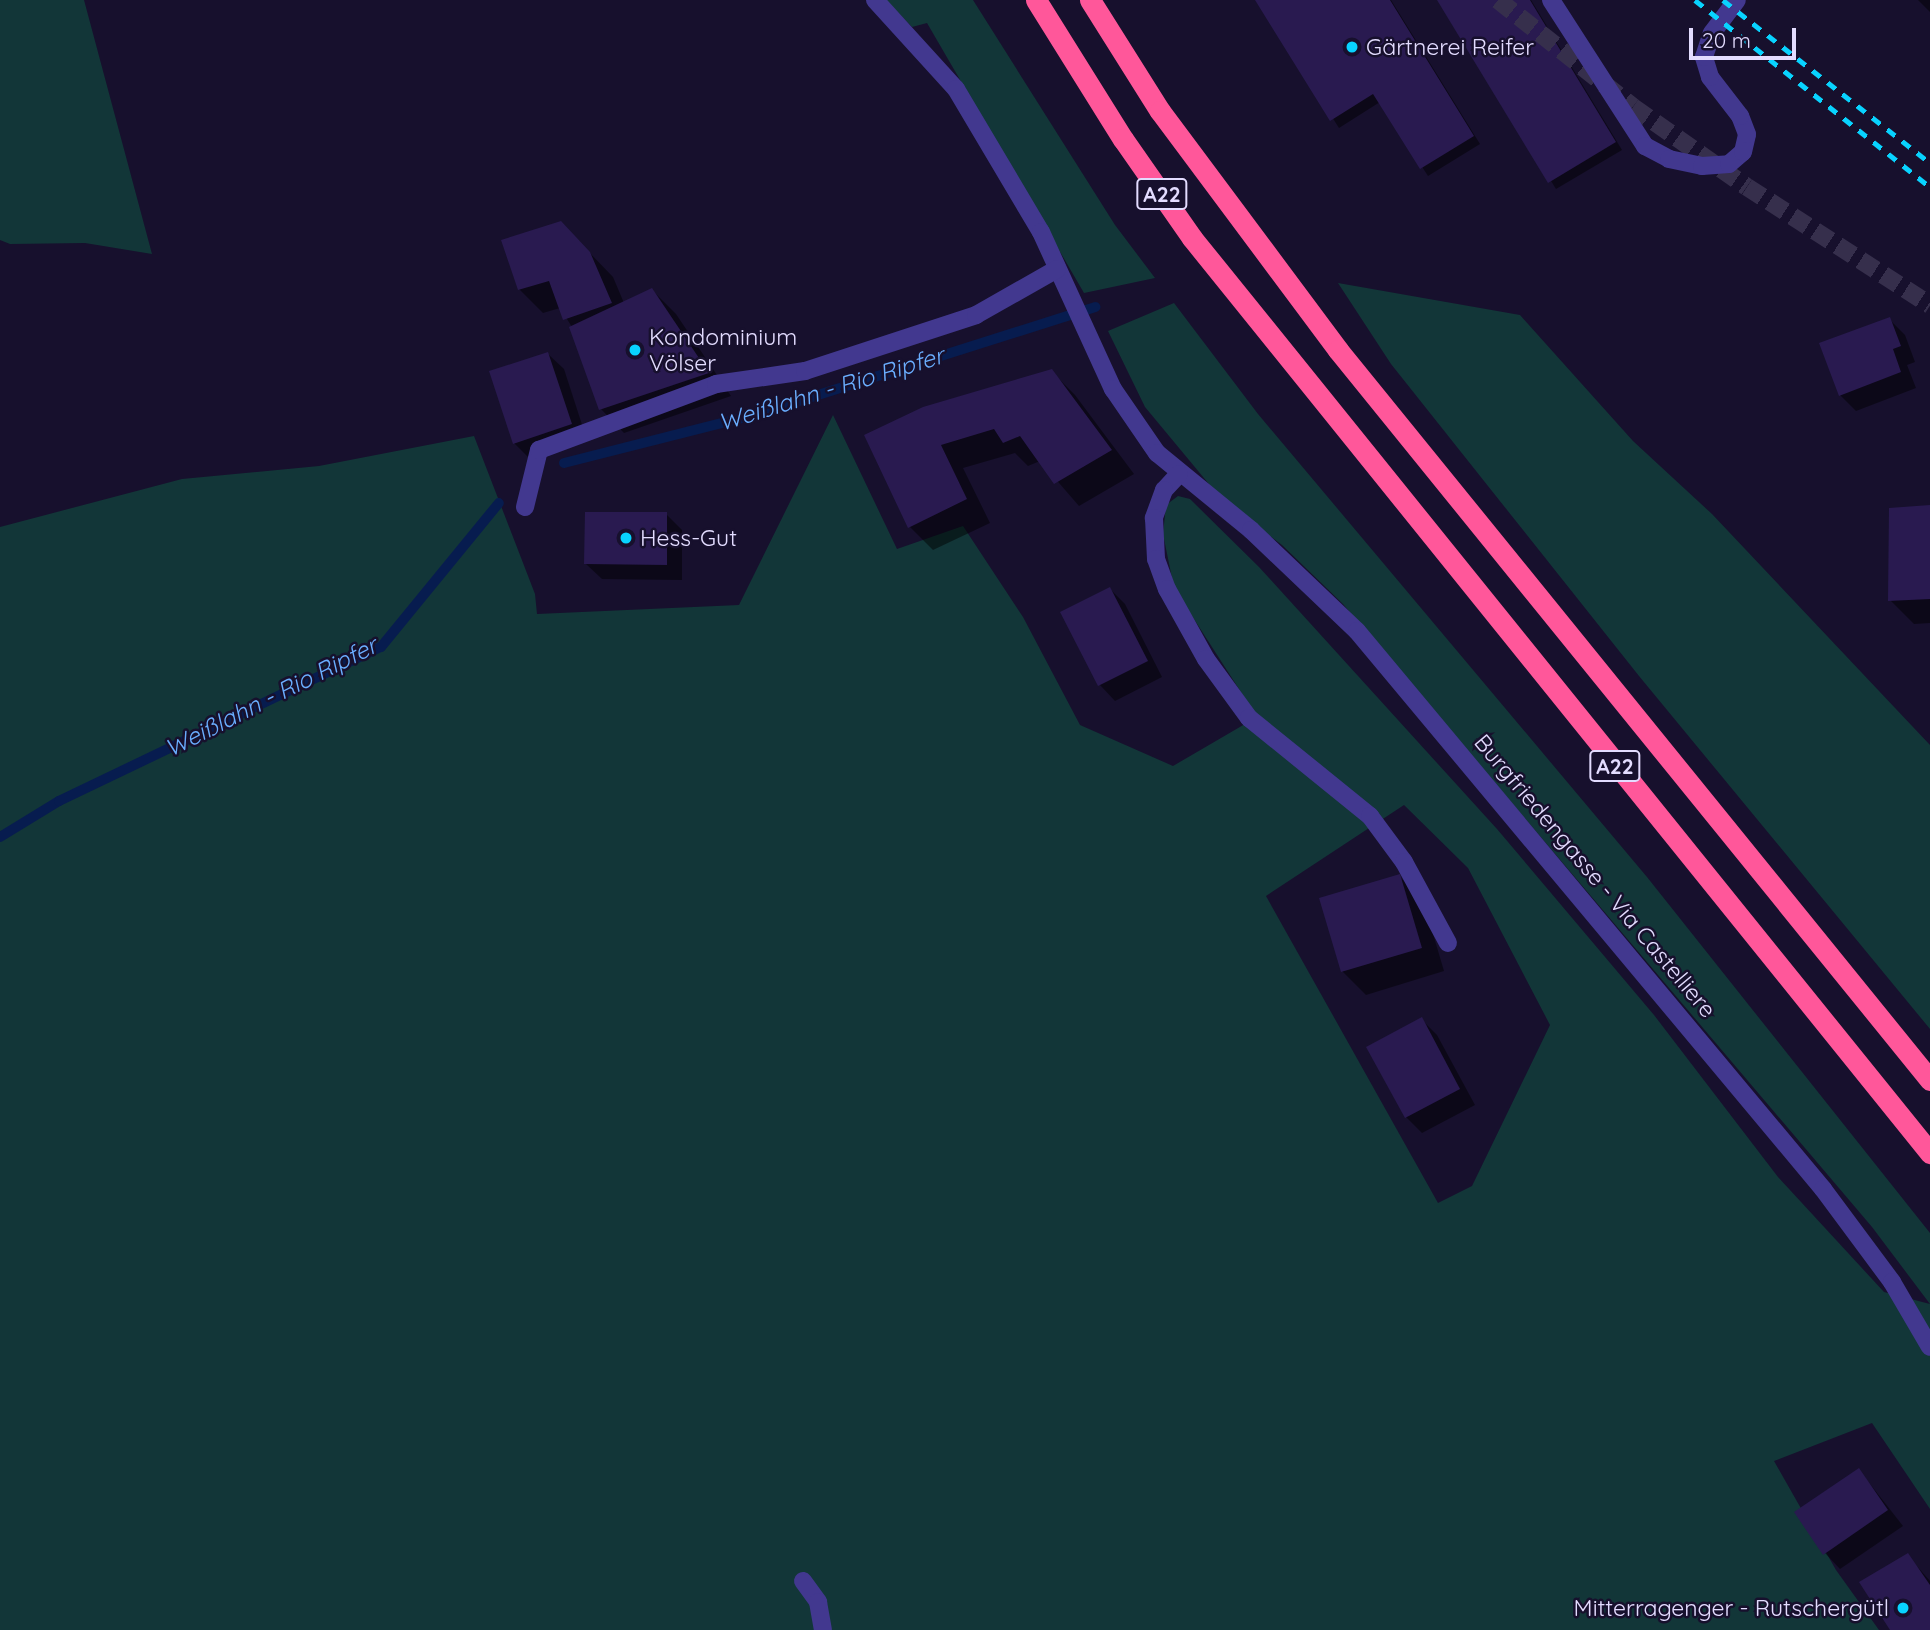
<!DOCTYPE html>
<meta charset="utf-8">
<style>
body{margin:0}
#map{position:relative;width:1930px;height:1630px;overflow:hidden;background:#17102d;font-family:Quicksand,sans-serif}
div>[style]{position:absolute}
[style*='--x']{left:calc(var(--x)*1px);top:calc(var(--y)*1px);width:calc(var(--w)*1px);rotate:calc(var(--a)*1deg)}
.green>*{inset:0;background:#123638}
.shadow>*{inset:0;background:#0007}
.stream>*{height:10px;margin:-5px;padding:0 5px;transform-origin:5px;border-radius:5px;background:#071c4f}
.building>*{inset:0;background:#291a50}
.major-tunnel>*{height:18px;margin-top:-9px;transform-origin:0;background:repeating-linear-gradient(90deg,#362f4c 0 18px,transparent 0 27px)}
.minor>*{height:18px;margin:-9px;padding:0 9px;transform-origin:9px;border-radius:9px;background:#42388f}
.highway>*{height:21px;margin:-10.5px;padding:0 10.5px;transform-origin:10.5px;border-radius:10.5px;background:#ff579a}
.rail>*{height:5px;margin-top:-2.5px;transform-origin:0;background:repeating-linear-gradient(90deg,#08d3ff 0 10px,transparent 0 19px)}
.dots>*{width:19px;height:19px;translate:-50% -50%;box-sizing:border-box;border:4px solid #17102d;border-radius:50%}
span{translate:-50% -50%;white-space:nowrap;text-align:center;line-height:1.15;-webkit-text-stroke:5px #17102d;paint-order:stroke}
.shield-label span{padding:2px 5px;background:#17102d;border:2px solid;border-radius:5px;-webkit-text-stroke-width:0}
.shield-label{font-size:21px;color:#e3dcff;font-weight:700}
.poi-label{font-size:23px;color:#e3dcff}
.left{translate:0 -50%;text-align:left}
.right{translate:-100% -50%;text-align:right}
.street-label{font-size:23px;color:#e3dcff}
.water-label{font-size:24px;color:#6aaeff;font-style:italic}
.scale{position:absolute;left:1689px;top:28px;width:107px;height:32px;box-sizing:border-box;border:4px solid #e3dcff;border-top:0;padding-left:9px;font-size:21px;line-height:24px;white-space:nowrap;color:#e3dcff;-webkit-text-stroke:5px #17102d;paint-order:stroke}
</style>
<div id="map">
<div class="green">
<i style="clip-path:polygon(0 0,84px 0,152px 254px,85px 243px,10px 244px,0 240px)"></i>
<i style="clip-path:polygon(886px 0,973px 0,1115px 225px,1155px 278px,1084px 293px,927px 23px,912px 27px)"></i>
<i style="clip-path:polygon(1338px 283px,1520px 315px,1633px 441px,1712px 514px,1930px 745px,1930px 1029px,1639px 676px,1391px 364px)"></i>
<i style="clip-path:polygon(evenodd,1174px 303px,1258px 414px,1647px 877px,1930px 1233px,1930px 1509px,1872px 1423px,1774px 1461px,1836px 1570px,1879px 1630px,0 1630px,0 527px,182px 479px,319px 466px,474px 436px,535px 594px,537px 614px,739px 605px,833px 415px,897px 549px,963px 526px,1023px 617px,1080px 725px,1173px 766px,1257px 717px,1174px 588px,1163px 534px,1166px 505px,1178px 496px,1190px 499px,1259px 567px,1497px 829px,1654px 1015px,1778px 1177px,1884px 1292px,1930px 1304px,1872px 1227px,1343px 604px,1282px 545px,1223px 501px,1145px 407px,1108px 331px,1174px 303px,1404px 805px,1468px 868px,1550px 1025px,1472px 1186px,1438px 1203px,1266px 896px,1404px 805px)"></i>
</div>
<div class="shadow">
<i style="clip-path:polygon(1258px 0,1391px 0,1480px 144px,1428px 176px,1380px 102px,1339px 128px)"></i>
<i style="clip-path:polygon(1439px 0,1531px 0,1622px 150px,1556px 189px)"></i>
<i style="clip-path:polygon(1918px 0,1930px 0,1930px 12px)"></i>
<i style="clip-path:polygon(584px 247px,613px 277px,624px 303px,652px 290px,676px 314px,731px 396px,624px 433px,601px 409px,572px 327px,560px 308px,543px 313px,519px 289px)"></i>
<i style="clip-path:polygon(1889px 319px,1905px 335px,1915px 362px,1907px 365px,1916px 388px,1856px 411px,1840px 395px)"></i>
<i style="clip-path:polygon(548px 354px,564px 369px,587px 440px,530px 459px,514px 443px)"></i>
<i style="clip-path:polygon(1051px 371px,1075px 395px,1134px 474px,1079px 506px,1040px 461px,1028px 466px,1015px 453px,963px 468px,990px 523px,933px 550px,910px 527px,866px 436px)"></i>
<i style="clip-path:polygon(1930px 507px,1930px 623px,1914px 624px,1890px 600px)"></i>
<i style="clip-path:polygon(666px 514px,682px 530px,682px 580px,602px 579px,586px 564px)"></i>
<i style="clip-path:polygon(1110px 589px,1125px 604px,1162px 677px,1115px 701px,1100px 685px,1063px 612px)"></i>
<i style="clip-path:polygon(1399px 876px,1423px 900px,1444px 971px,1366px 995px,1342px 971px)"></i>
<i style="clip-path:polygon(1421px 1019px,1437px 1035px,1475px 1105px,1422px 1133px,1406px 1117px)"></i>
<i style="clip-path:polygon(1859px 1470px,1903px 1526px,1840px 1569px,1825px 1553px)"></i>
<i style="clip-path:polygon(1908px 1556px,1930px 1581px,1930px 1630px,1892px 1630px)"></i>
</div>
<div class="stream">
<i style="--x:564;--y:463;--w:200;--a:-14.2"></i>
<i style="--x:758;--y:414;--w:354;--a:-17.6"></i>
<i style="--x:0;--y:837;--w:69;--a:-31.4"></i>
<i style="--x:59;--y:801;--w:357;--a:-25.6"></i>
<i style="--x:381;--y:647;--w:186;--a:-50.7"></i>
</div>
<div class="building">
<i style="clip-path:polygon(1255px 0,1390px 0,1474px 136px,1420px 169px,1373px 94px,1330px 121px)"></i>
<i style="clip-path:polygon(1437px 0,1530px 0,1616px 142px,1548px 183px)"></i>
<i style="clip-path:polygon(561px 221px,590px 252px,612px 303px,563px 320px,549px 281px,518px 290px,501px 240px)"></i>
<i style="clip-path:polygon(652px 288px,709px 373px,599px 410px,569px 327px)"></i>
<i style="clip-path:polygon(1890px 317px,1901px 346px,1893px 349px,1901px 372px,1839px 396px,1819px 343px)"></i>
<i style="clip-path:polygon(548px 352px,572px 424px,513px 444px,489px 371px)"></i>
<i style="clip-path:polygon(1052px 369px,1112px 450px,1054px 484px,1020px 436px,1003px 443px,994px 429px,941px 445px,967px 499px,908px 528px,864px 435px,923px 407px)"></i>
<i style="clip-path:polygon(1930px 505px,1930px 599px,1888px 601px,1889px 508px)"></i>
<i style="clip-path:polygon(585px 512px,667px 512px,667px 565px,584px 564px)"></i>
<i style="clip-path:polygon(1110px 587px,1148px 661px,1098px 686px,1060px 612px)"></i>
<i style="clip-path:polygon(1400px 874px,1422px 948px,1341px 972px,1319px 898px)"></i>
<i style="clip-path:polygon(1422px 1017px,1460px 1089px,1405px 1118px,1366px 1047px)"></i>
<i style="clip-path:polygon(1859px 1468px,1888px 1510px,1823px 1555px,1794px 1512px)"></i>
<i style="clip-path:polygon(1908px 1553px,1930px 1585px,1930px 1630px,1890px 1630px,1859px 1582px)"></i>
</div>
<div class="major-tunnel">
<i style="--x:1498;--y:0;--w:172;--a:38.4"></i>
<i style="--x:1633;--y:107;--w:139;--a:35.1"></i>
<i style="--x:1747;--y:187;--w:218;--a:32.8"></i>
</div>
<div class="minor">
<i style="--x:875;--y:0;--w:120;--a:47.7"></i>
<i style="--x:956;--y:89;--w:166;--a:59.3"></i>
<i style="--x:1041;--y:232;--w:173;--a:65.4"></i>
<i style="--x:1113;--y:389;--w:78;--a:55.5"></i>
<i style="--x:1157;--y:453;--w:122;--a:39.3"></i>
<i style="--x:1251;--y:530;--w:146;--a:43.6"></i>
<i style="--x:1357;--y:631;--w:727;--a:50.13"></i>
<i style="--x:1823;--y:1189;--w:116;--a:53.4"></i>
<i style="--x:1892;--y:1282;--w:75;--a:59.7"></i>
<i style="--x:1551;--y:0;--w:174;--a:57.2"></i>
<i style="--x:1645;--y:146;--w:27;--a:28"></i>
<i style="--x:1669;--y:159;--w:34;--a:12"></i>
<i style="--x:1702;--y:166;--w:27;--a:-4"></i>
<i style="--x:1729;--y:164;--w:18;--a:-41"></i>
<i style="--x:1743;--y:152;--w:18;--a:-77"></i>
<i style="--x:1747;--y:134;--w:19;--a:-111"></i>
<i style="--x:1740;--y:116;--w:49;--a:-127.6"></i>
<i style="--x:1710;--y:77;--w:21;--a:-107"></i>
<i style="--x:1704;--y:57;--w:25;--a:-72"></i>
<i style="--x:1712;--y:33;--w:41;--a:-52.9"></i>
<i style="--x:1179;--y:474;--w:22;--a:133"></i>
<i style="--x:1164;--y:490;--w:30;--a:110"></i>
<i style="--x:1154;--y:518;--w:41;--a:87.2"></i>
<i style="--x:1156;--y:559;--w:32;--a:70"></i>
<i style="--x:1167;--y:589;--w:80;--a:60.9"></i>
<i style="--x:1206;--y:659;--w:73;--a:53.9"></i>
<i style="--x:1249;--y:718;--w:156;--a:39"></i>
<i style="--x:1370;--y:816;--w:57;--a:53.5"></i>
<i style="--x:1404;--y:862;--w:92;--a:61.5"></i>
<i style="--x:525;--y:507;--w:59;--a:-76.2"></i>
<i style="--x:539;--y:450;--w:189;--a:-20.4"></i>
<i style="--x:716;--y:384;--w:90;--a:-8.3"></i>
<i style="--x:805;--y:371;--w:180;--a:-18.1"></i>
<i style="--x:976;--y:315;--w:93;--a:-29.6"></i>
<i style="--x:803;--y:1581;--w:26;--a:54"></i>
<i style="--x:818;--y:1602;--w:28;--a:80"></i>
</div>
<div class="highway">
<i style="--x:1036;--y:0;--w:164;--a:58"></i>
<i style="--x:1123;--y:139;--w:121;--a:55.1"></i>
<i style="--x:1192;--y:238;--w:1176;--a:51.11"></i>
<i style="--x:1090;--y:0;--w:131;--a:57.8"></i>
<i style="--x:1160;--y:111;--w:298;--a:53.3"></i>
<i style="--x:1338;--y:350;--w:940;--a:50.96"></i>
</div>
<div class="rail">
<i style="--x:1695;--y:0;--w:300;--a:38.5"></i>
<i style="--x:1723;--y:0;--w:263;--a:38.2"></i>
</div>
<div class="dots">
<i style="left:1352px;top:47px;background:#08d3ff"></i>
<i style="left:635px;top:350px;background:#08d3ff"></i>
<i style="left:626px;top:538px;background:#08d3ff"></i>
<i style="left:1903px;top:1608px;background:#08d3ff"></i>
</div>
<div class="shield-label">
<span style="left:1162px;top:194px">A22</span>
<span style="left:1615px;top:766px">A22</span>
</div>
<div class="poi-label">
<span class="left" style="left:1366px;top:47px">Gärtnerei Reifer</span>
<span class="left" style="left:649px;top:350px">Kondominium<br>Völser</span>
<span class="left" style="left:640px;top:538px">Hess-Gut</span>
<span class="right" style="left:1889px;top:1608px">Mitterragenger - Rutschergütl</span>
</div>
<div class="street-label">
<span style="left:1595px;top:876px;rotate:50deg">Burgfriedengasse - Via Castelliere</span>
</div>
<div class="water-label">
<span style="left:831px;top:389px;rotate:-17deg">Weißlahn - Rio Ripfer</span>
<span style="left:271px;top:697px;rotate:-27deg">Weißlahn - Rio Ripfer</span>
</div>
<div class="scale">20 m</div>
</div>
